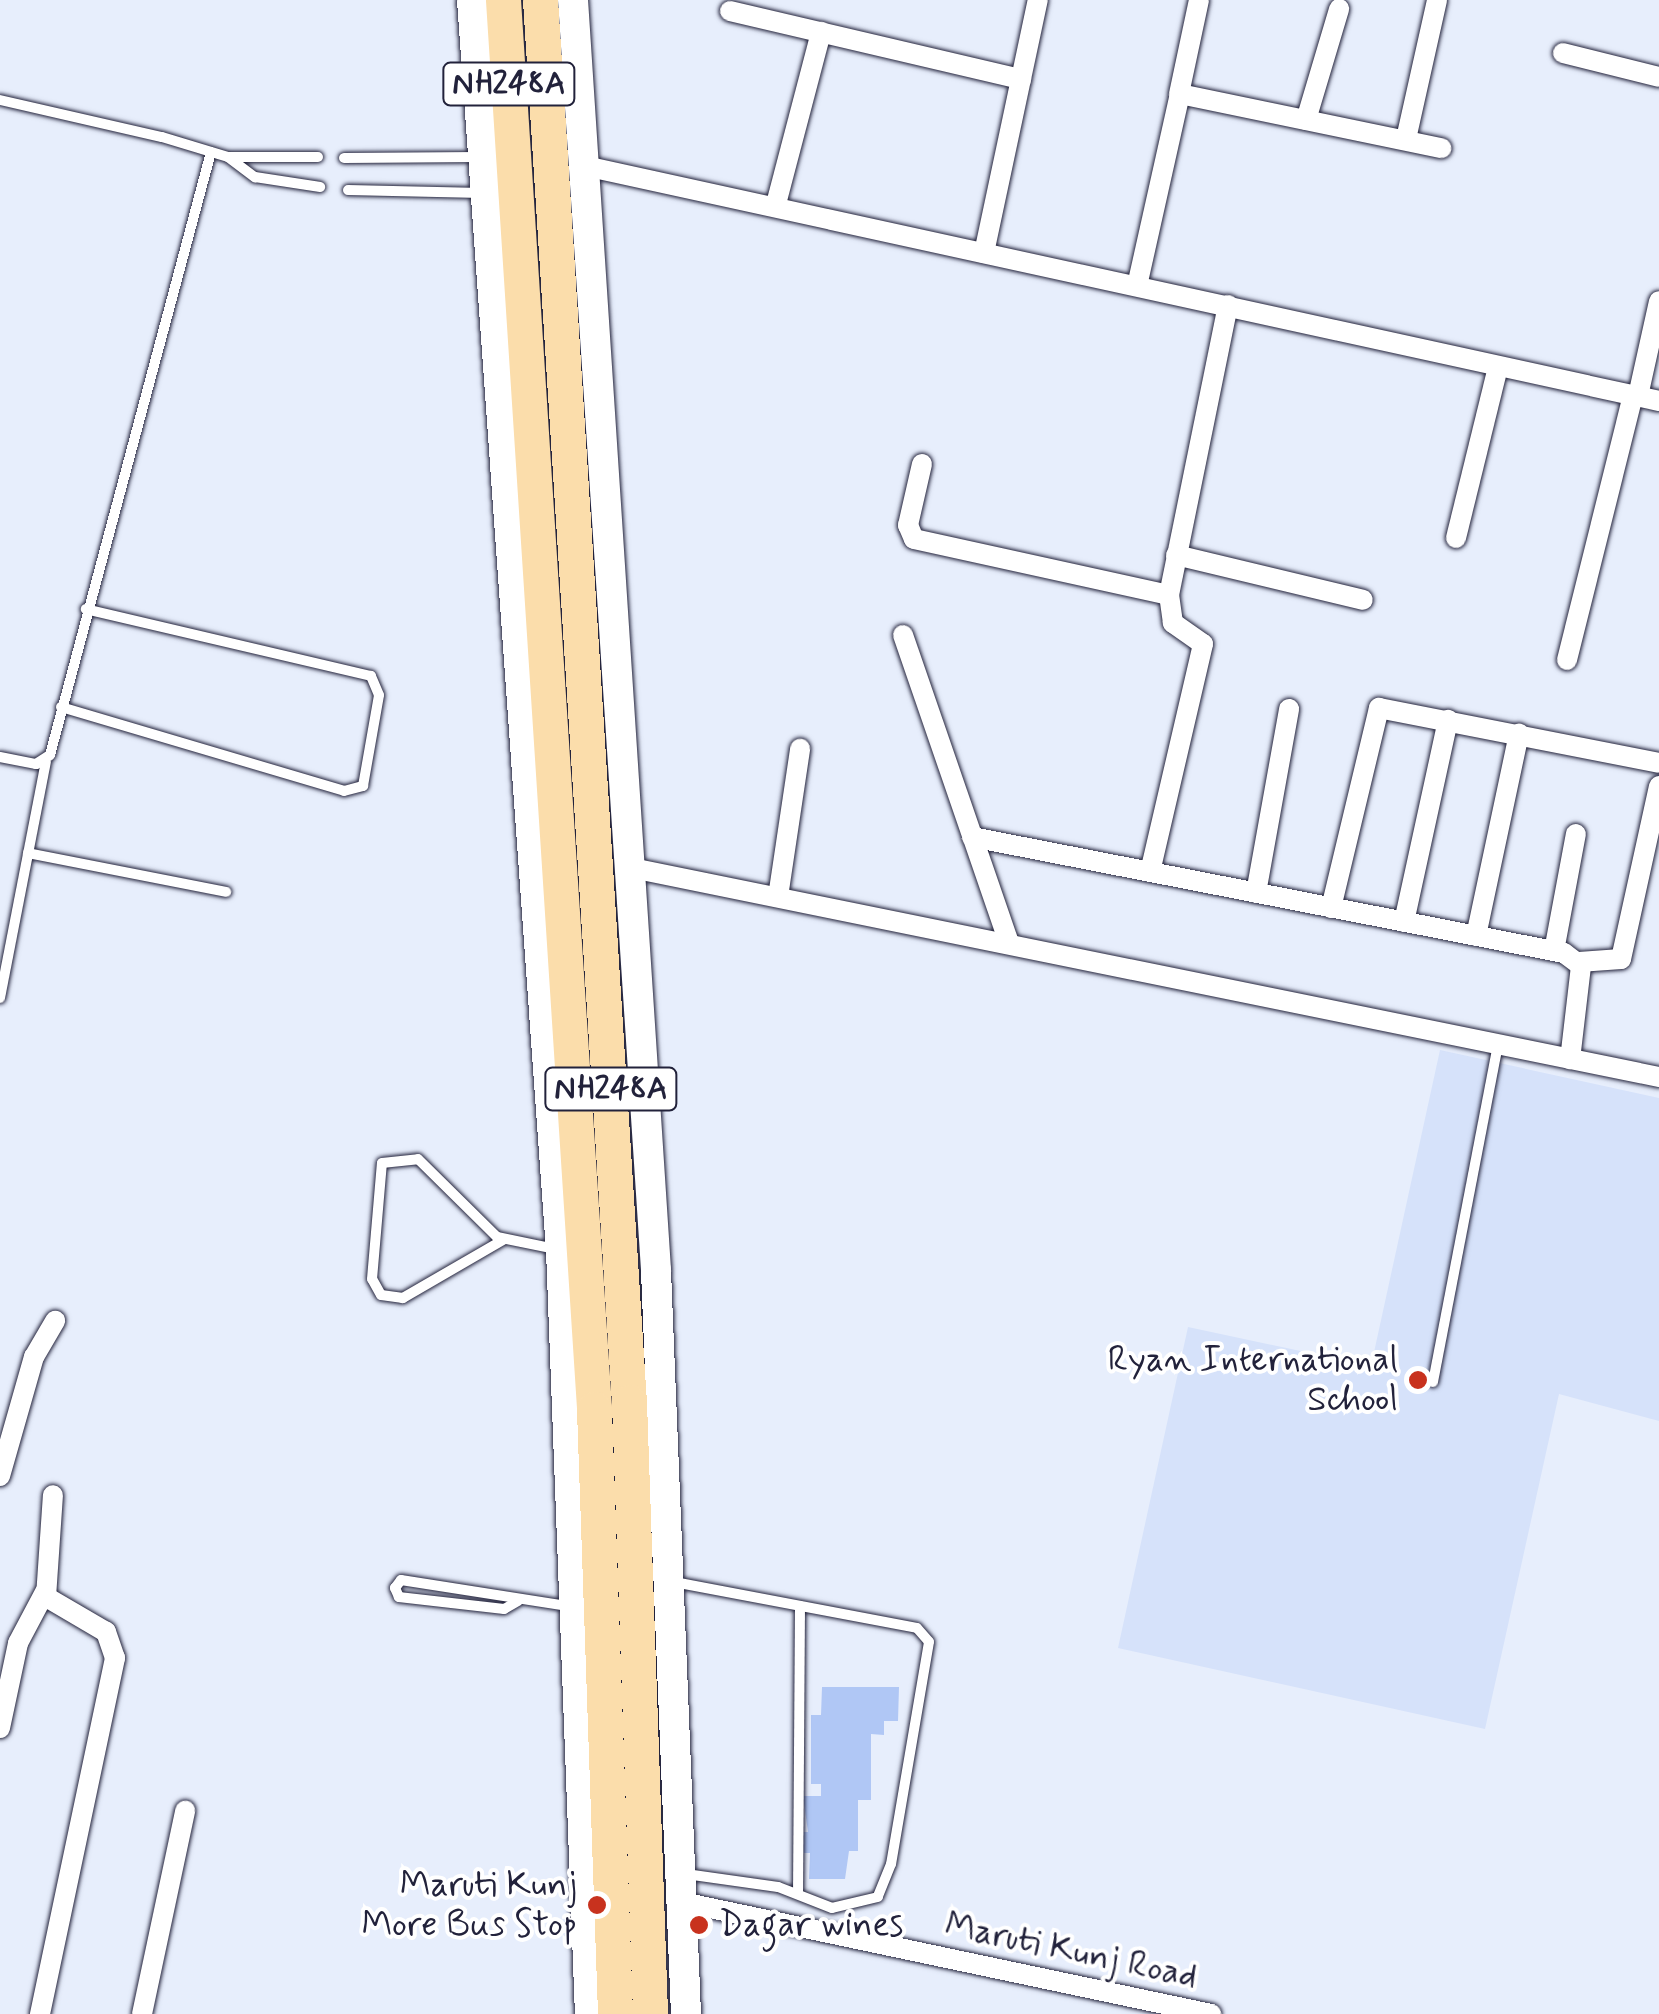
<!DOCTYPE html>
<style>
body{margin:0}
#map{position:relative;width:1659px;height:2014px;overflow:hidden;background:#e7eefc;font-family:Mynerve,sans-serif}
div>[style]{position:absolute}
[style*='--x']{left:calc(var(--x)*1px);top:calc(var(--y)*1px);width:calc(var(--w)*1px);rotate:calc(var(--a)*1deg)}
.built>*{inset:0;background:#d6e2fa}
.building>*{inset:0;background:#b0c7f5}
.roads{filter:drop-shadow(0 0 2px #22223b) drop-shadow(0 0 2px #22223b)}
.service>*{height:10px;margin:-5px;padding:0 5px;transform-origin:5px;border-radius:5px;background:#fff}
.minor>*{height:20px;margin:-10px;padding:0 10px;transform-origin:10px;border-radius:10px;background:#fff}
.secondary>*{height:30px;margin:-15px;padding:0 15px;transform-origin:15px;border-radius:15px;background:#fff}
.trunk>*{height:35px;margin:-17.5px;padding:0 17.5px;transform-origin:17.5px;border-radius:17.5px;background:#fbddab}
.dots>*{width:28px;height:28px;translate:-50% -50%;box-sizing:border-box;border:5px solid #fff;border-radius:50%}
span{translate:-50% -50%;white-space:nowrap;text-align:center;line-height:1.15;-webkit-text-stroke:8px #fff;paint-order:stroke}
.shield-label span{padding:2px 8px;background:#fff;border:2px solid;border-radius:8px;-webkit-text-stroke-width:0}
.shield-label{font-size:32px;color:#22223b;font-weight:700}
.poi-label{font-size:35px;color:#22223b}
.right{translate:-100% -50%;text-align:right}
.left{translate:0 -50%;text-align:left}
.street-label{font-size:35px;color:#22223b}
</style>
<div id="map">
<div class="built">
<i style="clip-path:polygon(1440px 1050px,1659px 1098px,1659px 1421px,1559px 1394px,1485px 1729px,1118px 1648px,1188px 1327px,1371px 1366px)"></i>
</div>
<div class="building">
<i style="clip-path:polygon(822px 1687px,899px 1687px,898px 1721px,884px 1721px,884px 1735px,871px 1734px,871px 1800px,858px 1800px,858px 1851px,849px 1851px,845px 1879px,809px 1879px,810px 1853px,799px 1853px,799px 1832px,808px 1832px,803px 1796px,821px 1796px,821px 1784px,811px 1784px,811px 1715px,821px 1715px)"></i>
</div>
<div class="roads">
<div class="service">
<i style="--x:0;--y:100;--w:166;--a:12.9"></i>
<i style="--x:162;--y:137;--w:69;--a:16.9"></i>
<i style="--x:228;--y:157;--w:34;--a:37"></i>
<i style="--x:255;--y:177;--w:66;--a:8.7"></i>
<i style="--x:229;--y:157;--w:89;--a:0"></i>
<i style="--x:344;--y:158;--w:134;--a:-0.4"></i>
<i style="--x:348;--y:190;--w:134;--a:1.3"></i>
<i style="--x:61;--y:707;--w:295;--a:16.5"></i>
<i style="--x:344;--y:791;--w:20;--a:-15"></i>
<i style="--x:363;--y:786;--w:92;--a:-80"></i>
<i style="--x:379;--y:695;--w:21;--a:-113"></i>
<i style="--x:371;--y:676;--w:293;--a:-166.8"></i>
<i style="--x:0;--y:757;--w:37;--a:11"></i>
<i style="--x:36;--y:764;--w:17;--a:-33"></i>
<i style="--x:50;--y:755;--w:624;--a:-75.05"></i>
<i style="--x:28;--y:853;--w:202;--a:11.1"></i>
<i style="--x:0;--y:998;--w:241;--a:-79"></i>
<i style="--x:503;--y:1240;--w:116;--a:149.9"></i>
<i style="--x:403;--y:1298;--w:22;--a:-172"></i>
<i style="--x:381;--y:1295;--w:18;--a:-119"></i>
<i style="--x:372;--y:1279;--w:116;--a:-85.1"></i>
<i style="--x:382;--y:1163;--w:36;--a:-6"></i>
<i style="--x:418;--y:1159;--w:111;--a:44.6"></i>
<i style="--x:497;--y:1237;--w:59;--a:11.7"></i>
<i style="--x:1433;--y:1382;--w:343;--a:-79.1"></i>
<i style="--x:674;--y:1582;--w:247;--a:10.7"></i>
<i style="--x:917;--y:1628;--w:18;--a:49"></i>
<i style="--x:929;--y:1642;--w:225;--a:99.7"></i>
<i style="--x:891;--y:1864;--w:35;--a:112"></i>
<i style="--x:878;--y:1897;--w:47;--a:166.6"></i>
<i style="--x:832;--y:1908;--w:58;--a:-158.7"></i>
<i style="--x:778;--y:1887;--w:93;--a:-172"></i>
<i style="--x:518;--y:1601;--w:16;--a:150"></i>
<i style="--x:504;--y:1609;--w:106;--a:-173.5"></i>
<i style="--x:399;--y:1597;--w:10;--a:-114"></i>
<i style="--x:395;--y:1588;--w:10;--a:-53"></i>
<i style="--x:401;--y:1580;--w:174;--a:8.9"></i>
<i style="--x:798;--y:1894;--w:288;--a:-89.6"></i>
</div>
<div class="minor">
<i style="--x:730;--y:11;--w:299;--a:13.2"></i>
<i style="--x:1563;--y:53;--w:99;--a:14"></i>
<i style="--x:1179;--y:94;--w:96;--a:-78"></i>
<i style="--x:1306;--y:120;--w:116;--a:-73.4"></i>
<i style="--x:1406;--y:139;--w:142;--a:-77.4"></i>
<i style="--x:585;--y:166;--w:1099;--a:12.34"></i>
<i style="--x:776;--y:204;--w:178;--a:-75.3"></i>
<i style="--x:984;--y:253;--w:259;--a:-78"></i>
<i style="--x:1137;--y:286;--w:197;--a:-77.4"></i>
<i style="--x:1180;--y:94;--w:267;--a:11.7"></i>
<i style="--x:1638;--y:396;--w:97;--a:-77.5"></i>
<i style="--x:922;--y:464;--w:63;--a:102.9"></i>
<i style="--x:908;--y:525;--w:15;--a:67"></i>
<i style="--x:914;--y:539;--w:261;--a:12.4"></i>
<i style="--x:1456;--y:538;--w:176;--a:-76.2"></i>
<i style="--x:1176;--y:555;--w:192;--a:13.5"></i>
<i style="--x:903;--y:635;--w:326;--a:71"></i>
<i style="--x:1567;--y:660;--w:273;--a:-76"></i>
<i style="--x:972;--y:837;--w:603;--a:11.09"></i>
<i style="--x:1564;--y:953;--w:21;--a:37"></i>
<i style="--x:1581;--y:966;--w:94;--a:96.7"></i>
<i style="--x:632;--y:868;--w:1048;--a:11.5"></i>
<i style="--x:1150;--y:872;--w:234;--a:-76.9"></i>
<i style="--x:1203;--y:644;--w:37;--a:-145"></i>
<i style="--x:1173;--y:623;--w:28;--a:-98"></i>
<i style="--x:1169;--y:595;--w:296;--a:-78.5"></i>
<i style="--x:1256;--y:893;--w:187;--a:-79.8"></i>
<i style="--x:778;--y:897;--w:150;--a:-81.5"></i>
<i style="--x:1331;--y:908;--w:206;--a:-76.5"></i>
<i style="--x:1379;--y:708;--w:285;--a:11.1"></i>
<i style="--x:1404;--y:922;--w:207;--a:-77.7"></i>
<i style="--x:1476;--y:936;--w:207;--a:-78"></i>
<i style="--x:1554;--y:951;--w:119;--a:-79.4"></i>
<i style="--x:1579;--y:962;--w:42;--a:-4.1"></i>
<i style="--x:1621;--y:959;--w:177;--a:-77.6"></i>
<i style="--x:0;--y:1476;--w:124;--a:-74.1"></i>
<i style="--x:34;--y:1357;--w:42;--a:-59.7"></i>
<i style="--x:0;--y:1728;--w:87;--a:-78"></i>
<i style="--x:18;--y:1643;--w:58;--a:-62.1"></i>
<i style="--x:682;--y:1902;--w:541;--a:11.95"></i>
<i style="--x:40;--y:2014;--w:364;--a:-78.1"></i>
<i style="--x:115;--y:1658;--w:28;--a:-109"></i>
<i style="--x:106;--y:1632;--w:69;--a:-149.7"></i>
<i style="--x:46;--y:1597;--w:102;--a:-86.1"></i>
<i style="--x:142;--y:2014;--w:208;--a:-78"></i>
</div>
<div class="secondary">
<i style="--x:472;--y:0;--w:1253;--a:85.93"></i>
<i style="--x:561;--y:1250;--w:765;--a:87.83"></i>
<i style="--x:573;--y:0;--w:1274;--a:86.26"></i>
<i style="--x:656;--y:1271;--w:744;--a:87.69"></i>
</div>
<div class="trunk">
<i style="--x:503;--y:0;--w:1412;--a:86.3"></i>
<i style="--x:594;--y:1409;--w:605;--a:88.01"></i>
<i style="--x:540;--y:0;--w:1405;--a:86.37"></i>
<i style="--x:629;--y:1402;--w:612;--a:88.03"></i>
</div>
</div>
<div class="dots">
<i style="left:1418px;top:1380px;background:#c8321e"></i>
<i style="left:597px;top:1905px;background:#c8321e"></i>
<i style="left:699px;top:1925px;background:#c8321e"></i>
</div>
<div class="shield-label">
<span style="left:509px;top:84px">NH248A</span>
<span style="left:611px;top:1089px">NH248A</span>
</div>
<div class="poi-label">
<span class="right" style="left:1398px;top:1380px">Ryan International<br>School</span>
<span class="right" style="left:577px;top:1905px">Maruti Kunj<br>More Bus Stop</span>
<span class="left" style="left:719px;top:1925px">Dagar wines</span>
</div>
<div class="street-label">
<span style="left:1071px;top:1951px;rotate:12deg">Maruti Kunj Road</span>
</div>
</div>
